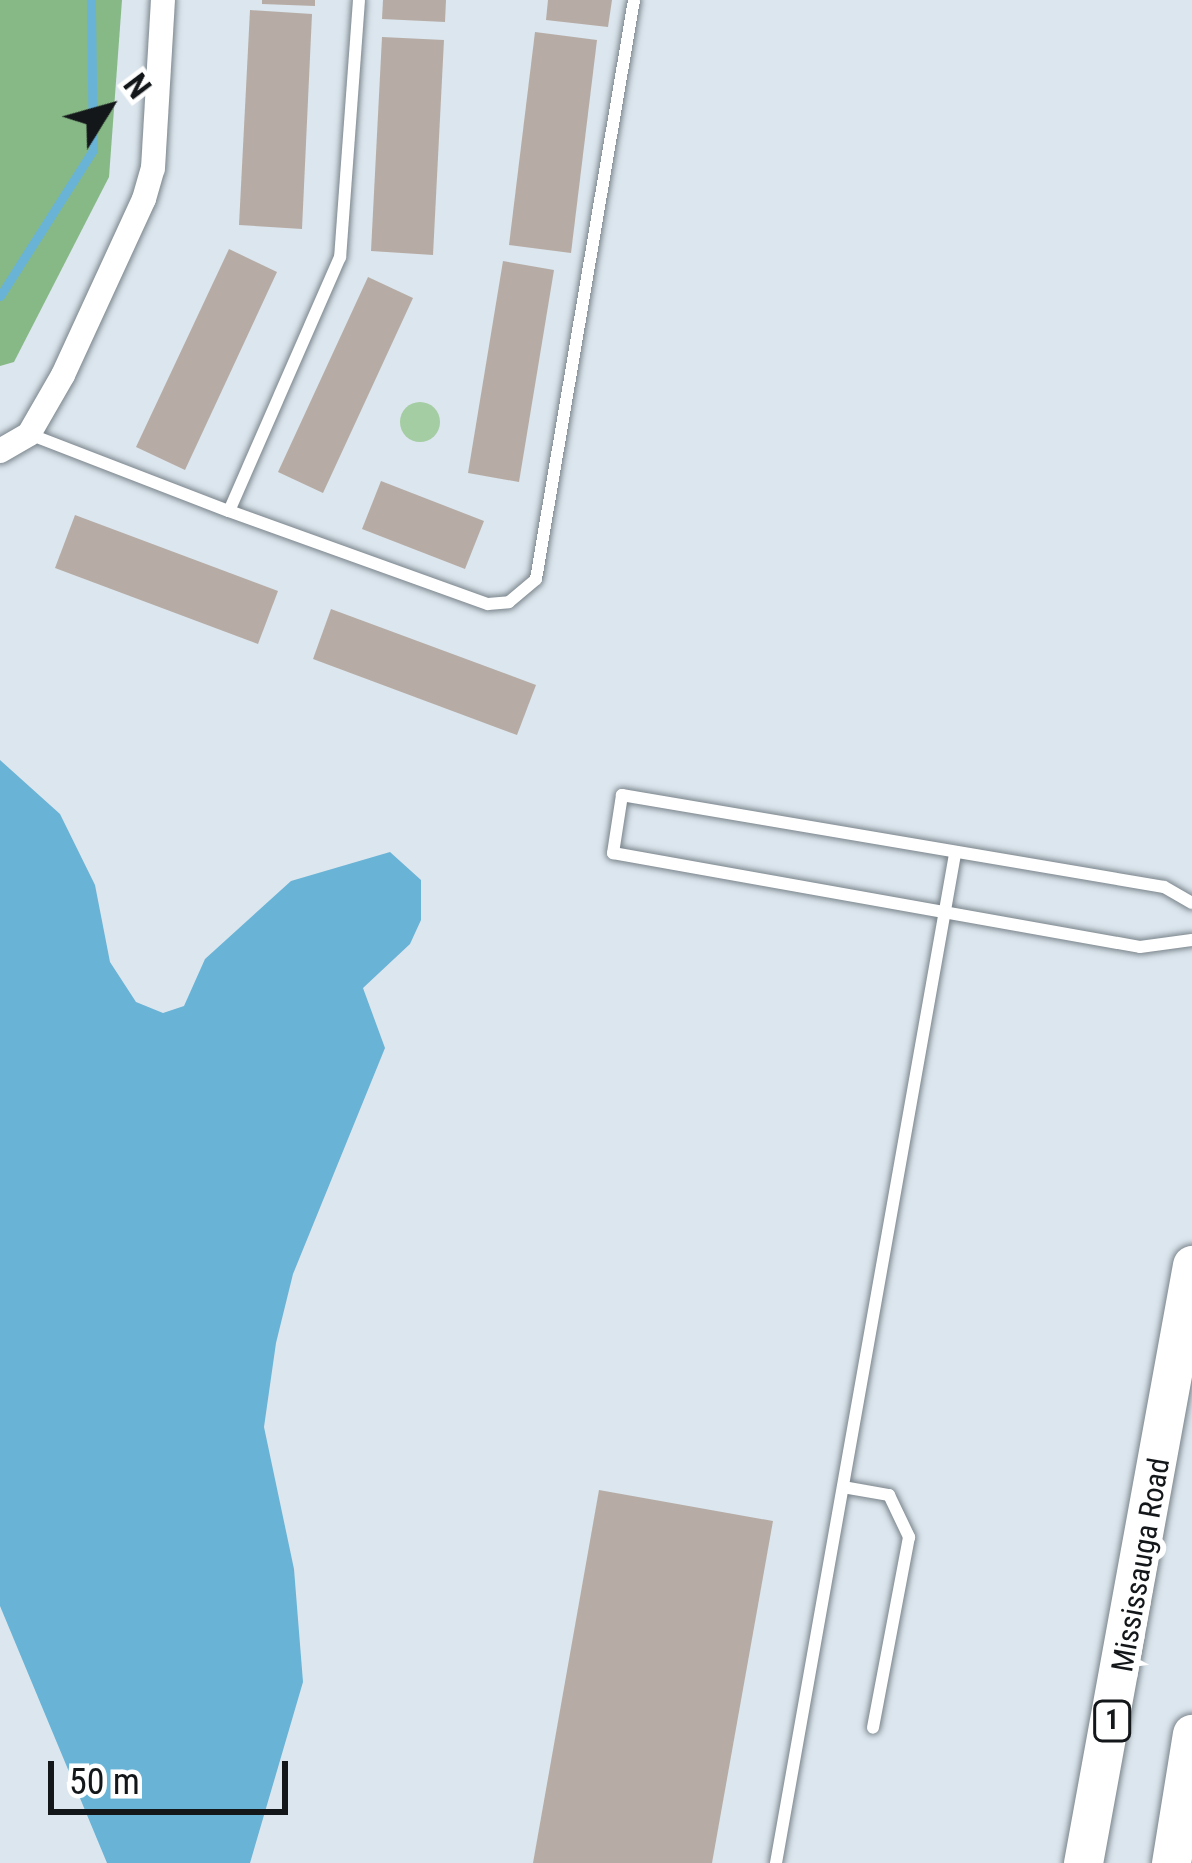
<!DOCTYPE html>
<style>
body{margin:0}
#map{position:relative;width:1192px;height:1863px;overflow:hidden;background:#dce6ee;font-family:"Roboto Condensed",sans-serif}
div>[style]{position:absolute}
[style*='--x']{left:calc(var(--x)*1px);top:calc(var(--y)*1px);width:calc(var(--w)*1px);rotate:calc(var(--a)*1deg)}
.green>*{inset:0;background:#a5cda3}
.round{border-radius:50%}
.forest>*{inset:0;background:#87b986}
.water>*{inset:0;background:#69b3d6}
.stream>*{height:9px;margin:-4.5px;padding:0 4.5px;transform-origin:4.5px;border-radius:4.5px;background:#69b3d6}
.building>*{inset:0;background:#b6aca5}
.roads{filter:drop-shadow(0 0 3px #79838a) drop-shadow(0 0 3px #79838a)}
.lane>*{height:12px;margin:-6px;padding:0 6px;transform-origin:6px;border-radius:6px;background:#fff}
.street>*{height:24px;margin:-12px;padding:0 12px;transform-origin:12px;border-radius:12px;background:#fff}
.primary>*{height:39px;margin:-19.5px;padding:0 19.5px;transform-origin:19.5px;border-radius:19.5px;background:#fff}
span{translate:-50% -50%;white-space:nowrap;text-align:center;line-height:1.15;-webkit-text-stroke:12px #fff;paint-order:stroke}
.shield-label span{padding:3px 9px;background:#fff;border:3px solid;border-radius:9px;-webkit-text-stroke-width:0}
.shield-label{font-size:27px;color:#14171a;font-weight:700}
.street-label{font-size:30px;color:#14171a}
.north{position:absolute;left:48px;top:48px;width:120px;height:120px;-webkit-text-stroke:9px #fff;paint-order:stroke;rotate:53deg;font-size:33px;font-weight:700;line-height:48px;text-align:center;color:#14171a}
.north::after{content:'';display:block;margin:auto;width:42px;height:54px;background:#14171a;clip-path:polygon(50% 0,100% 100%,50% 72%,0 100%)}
.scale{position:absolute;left:48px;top:1761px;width:240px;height:54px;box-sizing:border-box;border:6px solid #14171a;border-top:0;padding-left:15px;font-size:36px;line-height:42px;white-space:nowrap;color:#14171a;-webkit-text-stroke:9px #fff;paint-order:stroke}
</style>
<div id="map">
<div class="green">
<i class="round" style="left:400px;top:402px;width:40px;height:40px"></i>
</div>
<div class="forest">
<i style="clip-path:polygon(0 0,122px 0,109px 177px,14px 362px,0 366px)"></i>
</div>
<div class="water">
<i style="clip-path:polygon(0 760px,60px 814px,95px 885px,110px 962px,136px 1002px,163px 1013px,184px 1006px,205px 959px,291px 881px,390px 852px,421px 880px,421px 920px,410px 944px,363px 988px,385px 1048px,293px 1274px,276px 1343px,264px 1427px,294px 1569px,303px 1682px,250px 1863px,107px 1863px,0 1606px)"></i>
</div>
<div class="stream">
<i style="--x:0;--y:296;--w:173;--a:-57.5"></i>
<i style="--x:93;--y:150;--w:150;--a:-90.8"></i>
</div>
<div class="building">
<i style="clip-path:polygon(262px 0,315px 0,315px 6px,262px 4px)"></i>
<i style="clip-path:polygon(383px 0,446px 0,445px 22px,382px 19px)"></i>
<i style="clip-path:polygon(548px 0,612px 0,608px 27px,546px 20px)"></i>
<i style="clip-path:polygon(250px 10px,312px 14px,302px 229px,239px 225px)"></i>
<i style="clip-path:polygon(535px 32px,597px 40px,571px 253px,509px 245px)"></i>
<i style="clip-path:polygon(382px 37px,444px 40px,433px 255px,371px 251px)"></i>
<i style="clip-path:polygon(229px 249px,277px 272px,185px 470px,136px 447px)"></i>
<i style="clip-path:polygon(503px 261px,554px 270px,519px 482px,468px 473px)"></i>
<i style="clip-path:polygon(368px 277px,413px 298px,323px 493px,278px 472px)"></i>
<i style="clip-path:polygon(381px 481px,484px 521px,465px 569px,362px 529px)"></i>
<i style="clip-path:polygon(75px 515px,278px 591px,258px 644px,55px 568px)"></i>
<i style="clip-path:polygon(331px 609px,536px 685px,517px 735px,313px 659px)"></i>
<i style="clip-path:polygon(599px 1490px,773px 1521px,712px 1863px,533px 1863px)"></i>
</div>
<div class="roads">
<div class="lane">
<i style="--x:359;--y:0;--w:258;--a:94.2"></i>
<i style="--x:340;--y:257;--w:277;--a:113.6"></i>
<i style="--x:229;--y:511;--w:275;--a:19.8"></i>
<i style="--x:488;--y:604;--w:21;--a:-5"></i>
<i style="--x:509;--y:602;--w:35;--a:-40"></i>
<i style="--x:536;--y:579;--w:587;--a:-80.39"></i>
<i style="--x:29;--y:434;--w:214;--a:21.1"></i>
<i style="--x:1192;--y:903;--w:32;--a:-150"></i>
<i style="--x:1164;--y:887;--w:550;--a:-170.37"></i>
<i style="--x:622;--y:795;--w:59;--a:98.8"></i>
<i style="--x:613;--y:853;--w:535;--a:10.11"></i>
<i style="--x:1140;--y:947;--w:52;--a:-7.7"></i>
<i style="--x:843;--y:1487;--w:47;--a:9.9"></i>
<i style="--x:889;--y:1495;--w:47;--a:64.5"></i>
<i style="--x:909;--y:1537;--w:194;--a:100.7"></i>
<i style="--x:776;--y:1863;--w:1025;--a:-79.94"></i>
</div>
<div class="street">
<i style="--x:0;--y:451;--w:34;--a:-30"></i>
<i style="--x:29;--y:434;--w:68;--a:-60"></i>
<i style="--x:63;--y:375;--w:194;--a:-65.3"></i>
<i style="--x:144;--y:199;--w:32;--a:-74"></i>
<i style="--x:153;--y:168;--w:168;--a:-86.6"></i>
</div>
<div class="primary">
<i style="--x:1083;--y:1863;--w:608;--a:-79.67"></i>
<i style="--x:1171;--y:1863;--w:131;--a:-80.8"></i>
</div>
</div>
<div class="shield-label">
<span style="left:1112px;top:1721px">1</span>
</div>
<div class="street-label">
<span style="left:1141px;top:1565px;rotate:-80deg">Mississauga Road</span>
</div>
<div class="north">N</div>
<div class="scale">50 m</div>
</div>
